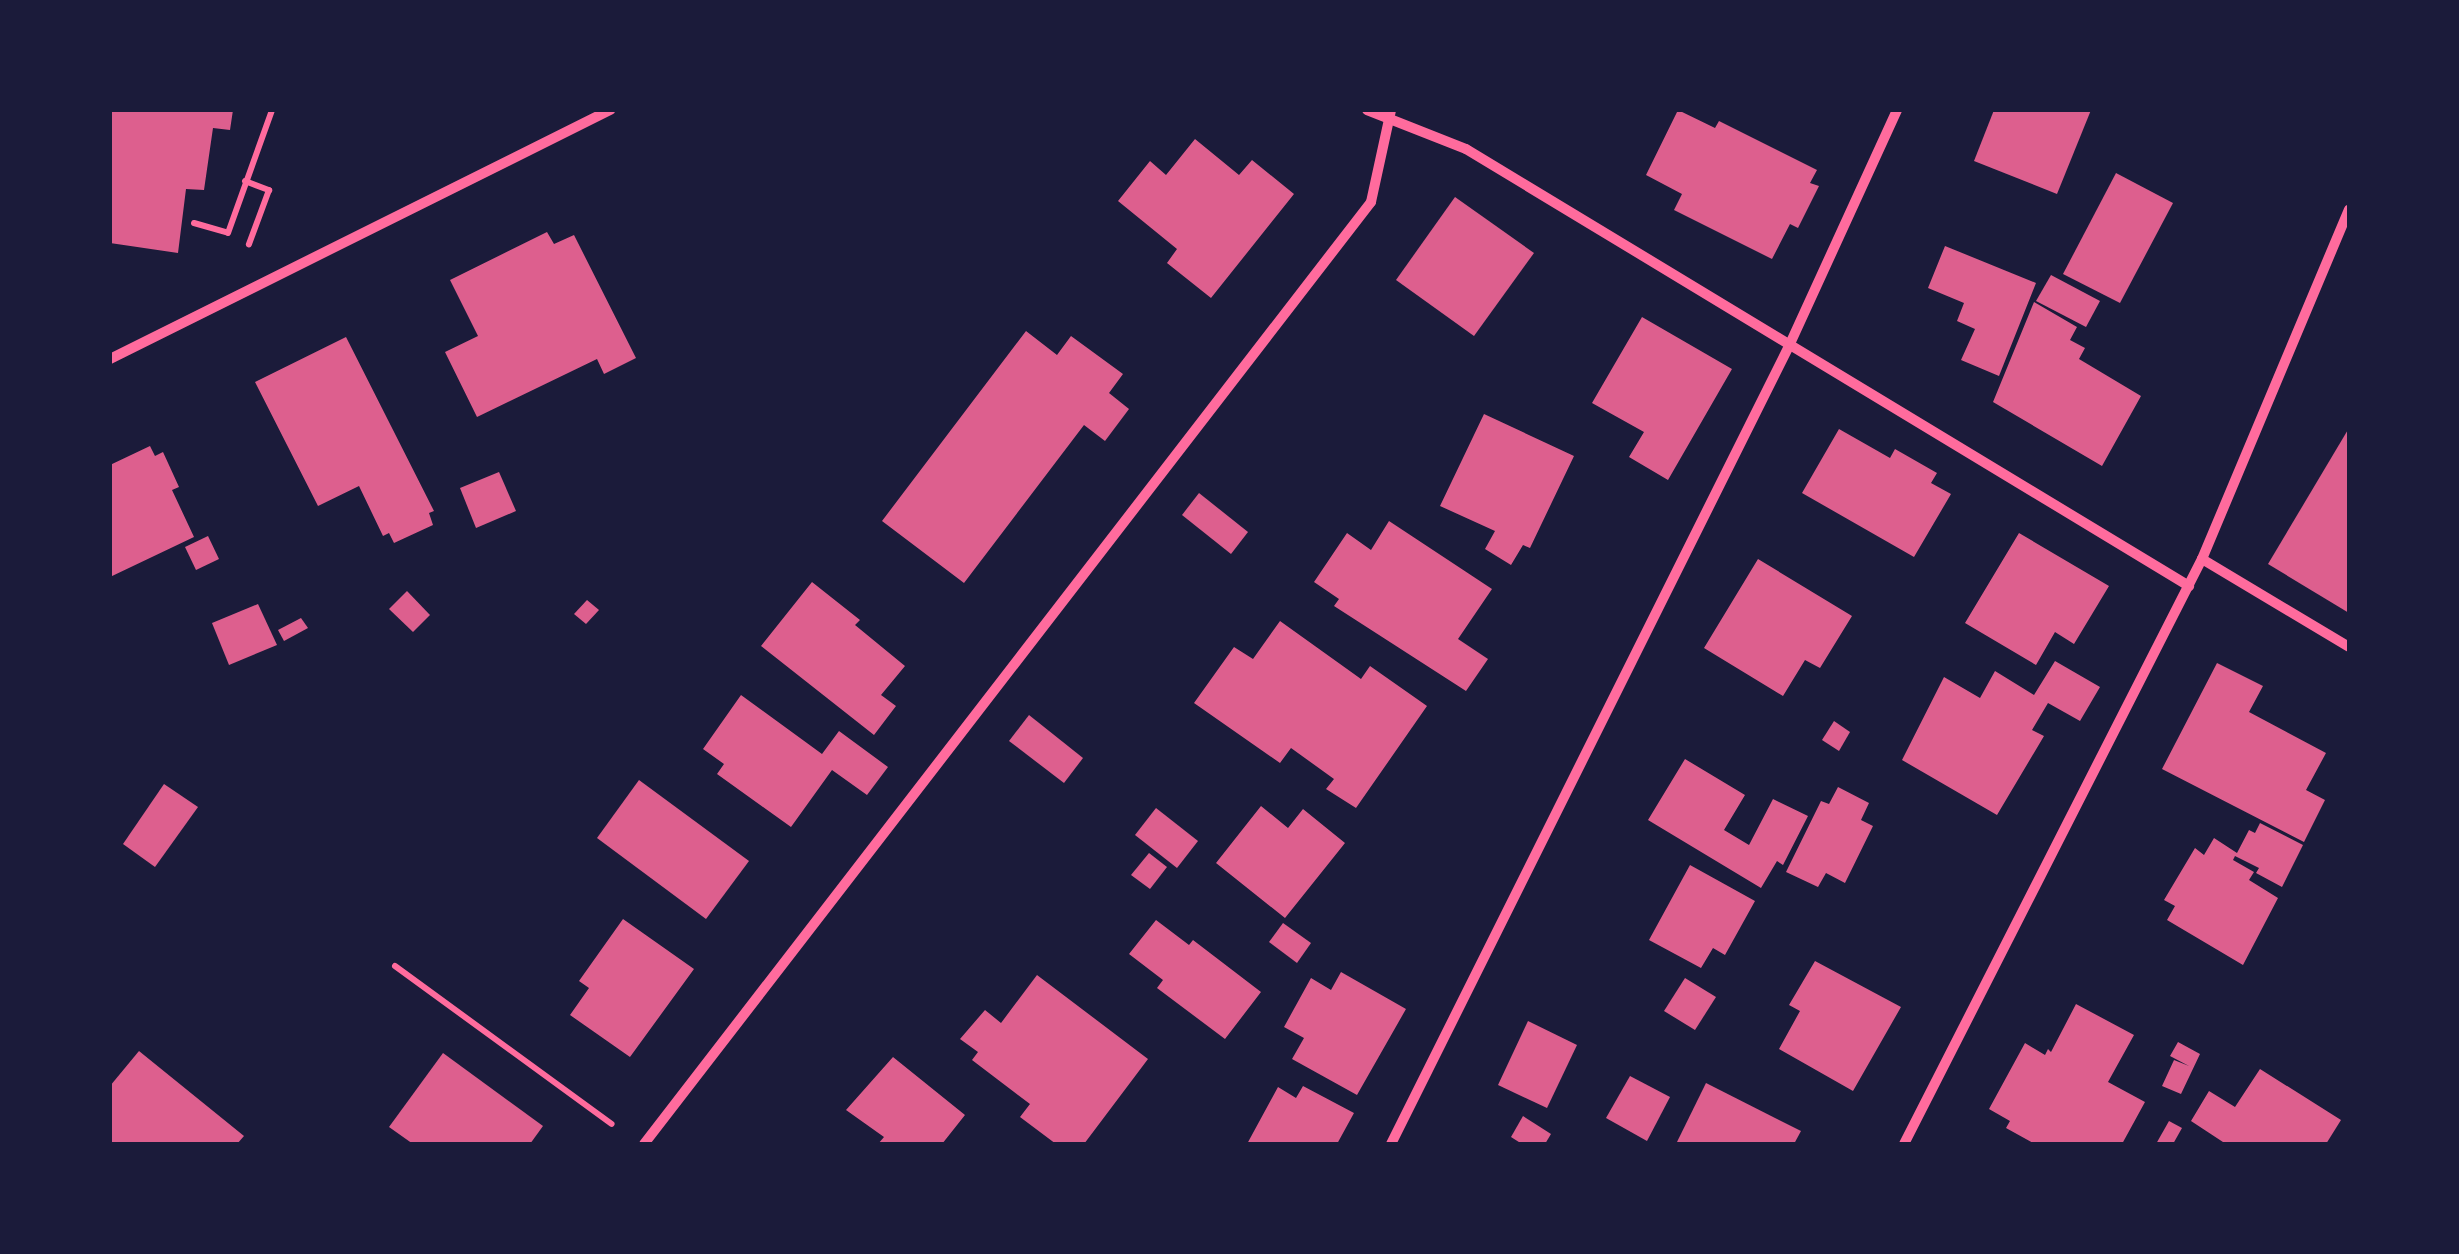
<!DOCTYPE html>
<style>
body{margin:0}
#map{position:relative;width:2459px;height:1254px;overflow:hidden;background:#1b1b3a;font-family:Ubuntu,sans-serif}
div>[style]{position:absolute}
[style*='--x']{left:calc(var(--x)*1px);top:calc(var(--y)*1px);width:calc(var(--w)*1px);rotate:calc(var(--a)*1deg)}
.building>*{inset:0;background:#dd5f8e}
.path>*{height:6px;margin:-3px;padding:0 3px;transform-origin:3px;border-radius:3px;background:#ff6b9d}
.minor>*{height:10px;margin:-5px;padding:0 5px;transform-origin:5px;border-radius:5px;background:#ff6b9d}
span{translate:-50% -50%;white-space:nowrap;text-align:center;line-height:1.15;-webkit-text-stroke:10px #1b1b3a;paint-order:stroke}
.frame{position:absolute;inset:0;border:112px solid #1b1b3a;pointer-events:none}
</style>
<div id="map">
<div class="building">
<i style="clip-path:polygon(110px 110px,233px 110px,230px 130px,213px 128px,204px 190px,186px 189px,178px 253px,110px 243px)"></i>
<i style="clip-path:polygon(1678px 110px,1715px 128px,1719px 121px,1817px 170px,1810px 183px,1819px 186px,1798px 228px,1790px 224px,1772px 259px,1674px 210px,1682px 194px,1646px 175px)"></i>
<i style="clip-path:polygon(1994px 110px,2091px 110px,2057px 194px,1974px 161px)"></i>
<i style="clip-path:polygon(1195px 139px,1239px 175px,1252px 160px,1294px 194px,1211px 298px,1167px 263px,1177px 249px,1118px 201px,1150px 161px,1166px 175px)"></i>
<i style="clip-path:polygon(2116px 173px,2173px 203px,2120px 303px,2063px 274px)"></i>
<i style="clip-path:polygon(1455px 197px,1534px 253px,1474px 336px,1396px 280px)"></i>
<i style="clip-path:polygon(547px 232px,554px 244px,574px 235px,636px 358px,604px 374px,597px 359px,477px 417px,445px 352px,478px 336px,450px 280px)"></i>
<i style="clip-path:polygon(1945px 246px,2036px 283px,1999px 376px,1961px 360px,1975px 329px,1957px 321px,1964px 303px,1928px 288px)"></i>
<i style="clip-path:polygon(2051px 275px,2100px 301px,2086px 327px,2036px 301px)"></i>
<i style="clip-path:polygon(2034px 302px,2077px 327px,2070px 340px,2085px 348px,2079px 359px,2141px 396px,2102px 466px,1993px 402px)"></i>
<i style="clip-path:polygon(1642px 317px,1732px 369px,1668px 480px,1629px 457px,1644px 432px,1592px 403px)"></i>
<i style="clip-path:polygon(1026px 331px,1057px 355px,1071px 336px,1123px 374px,1109px 393px,1129px 409px,1105px 441px,1084px 425px,964px 583px,882px 521px)"></i>
<i style="clip-path:polygon(346px 337px,434px 511px,429px 513px,433px 525px,394px 543px,389px 533px,383px 536px,359px 486px,318px 506px,255px 382px)"></i>
<i style="clip-path:polygon(1484px 414px,1574px 456px,1530px 548px,1523px 545px,1511px 565px,1485px 549px,1495px 531px,1440px 506px)"></i>
<i style="clip-path:polygon(2349px 428px,2349px 613px,2268px 564px)"></i>
<i style="clip-path:polygon(1839px 429px,1890px 458px,1895px 449px,1937px 473px,1931px 483px,1951px 494px,1914px 557px,1802px 493px)"></i>
<i style="clip-path:polygon(150px 446px,155px 456px,163px 452px,179px 487px,172px 490px,194px 537px,110px 577px,110px 465px)"></i>
<i style="clip-path:polygon(499px 472px,516px 511px,476px 528px,460px 488px)"></i>
<i style="clip-path:polygon(1199px 493px,1248px 532px,1231px 554px,1182px 515px)"></i>
<i style="clip-path:polygon(1389px 521px,1492px 589px,1458px 639px,1488px 659px,1466px 691px,1334px 606px,1339px 599px,1314px 582px,1347px 533px,1371px 550px)"></i>
<i style="clip-path:polygon(2019px 533px,2109px 586px,2074px 644px,2055px 632px,2036px 665px,1965px 623px)"></i>
<i style="clip-path:polygon(208px 536px,219px 559px,196px 570px,185px 547px)"></i>
<i style="clip-path:polygon(1758px 559px,1852px 616px,1820px 668px,1805px 660px,1783px 696px,1704px 648px)"></i>
<i style="clip-path:polygon(812px 582px,860px 620px,855px 625px,905px 666px,881px 695px,896px 706px,874px 735px,761px 646px)"></i>
<i style="clip-path:polygon(407px 591px,430px 615px,413px 632px,389px 609px)"></i>
<i style="clip-path:polygon(587px 600px,599px 610px,586px 624px,574px 614px)"></i>
<i style="clip-path:polygon(258px 604px,277px 645px,229px 665px,212px 623px)"></i>
<i style="clip-path:polygon(301px 618px,308px 628px,284px 641px,278px 630px)"></i>
<i style="clip-path:polygon(1280px 621px,1361px 679px,1370px 666px,1427px 706px,1356px 808px,1326px 789px,1334px 779px,1291px 748px,1280px 763px,1194px 703px,1234px 647px,1253px 659px)"></i>
<i style="clip-path:polygon(2055px 661px,2100px 687px,2080px 721px,2048px 703px,2032px 730px,2044px 736px,1997px 815px,1902px 760px,1944px 677px,1980px 698px,1995px 671px,2034px 695px)"></i>
<i style="clip-path:polygon(2217px 663px,2263px 686px,2249px 712px,2326px 753px,2306px 790px,2325px 800px,2304px 842px,2162px 769px)"></i>
<i style="clip-path:polygon(741px 695px,822px 754px,839px 731px,888px 767px,867px 795px,832px 770px,791px 827px,717px 774px,724px 764px,703px 749px)"></i>
<i style="clip-path:polygon(1029px 715px,1083px 758px,1064px 783px,1009px 741px)"></i>
<i style="clip-path:polygon(1834px 721px,1850px 732px,1839px 751px,1822px 740px)"></i>
<i style="clip-path:polygon(1685px 759px,1745px 795px,1724px 830px,1749px 845px,1773px 799px,1808px 816px,1783px 865px,1777px 861px,1761px 888px,1648px 820px)"></i>
<i style="clip-path:polygon(639px 780px,749px 861px,706px 919px,597px 838px)"></i>
<i style="clip-path:polygon(164px 784px,198px 807px,155px 867px,123px 844px)"></i>
<i style="clip-path:polygon(1838px 787px,1869px 803px,1861px 820px,1873px 826px,1845px 883px,1826px 873px,1818px 887px,1786px 872px,1821px 801px,1829px 804px)"></i>
<i style="clip-path:polygon(1261px 806px,1288px 828px,1303px 809px,1345px 843px,1285px 918px,1216px 863px)"></i>
<i style="clip-path:polygon(1156px 808px,1198px 841px,1177px 868px,1135px 835px)"></i>
<i style="clip-path:polygon(2260px 823px,2303px 845px,2282px 887px,2256px 873px,2259px 868px,2235px 856px,2233px 860px,2254px 872px,2249px 880px,2278px 898px,2243px 965px,2167px 920px,2175px 906px,2164px 900px,2195px 848px,2204px 855px,2214px 838px,2237px 853px,2249px 830px,2255px 833px)"></i>
<i style="clip-path:polygon(1149px 853px,1167px 867px,1150px 889px,1131px 875px)"></i>
<i style="clip-path:polygon(1690px 865px,1755px 901px,1725px 955px,1713px 948px,1701px 968px,1649px 940px)"></i>
<i style="clip-path:polygon(623px 919px,694px 969px,630px 1057px,570px 1015px,589px 988px,579px 981px)"></i>
<i style="clip-path:polygon(1156px 920px,1189px 945px,1193px 940px,1261px 992px,1225px 1039px,1157px 988px,1163px 980px,1129px 954px)"></i>
<i style="clip-path:polygon(1283px 923px,1311px 943px,1297px 963px,1269px 942px)"></i>
<i style="clip-path:polygon(1815px 961px,1901px 1007px,1853px 1091px,1779px 1049px,1800px 1011px,1789px 1005px)"></i>
<i style="clip-path:polygon(1341px 972px,1406px 1009px,1357px 1095px,1292px 1059px,1304px 1038px,1284px 1027px,1311px 978px,1331px 990px)"></i>
<i style="clip-path:polygon(1037px 975px,1148px 1059px,1084px 1144px,1056px 1144px,1020px 1117px,1030px 1104px,972px 1060px,978px 1052px,960px 1039px,985px 1010px,1001px 1023px)"></i>
<i style="clip-path:polygon(1685px 978px,1716px 997px,1695px 1030px,1664px 1011px)"></i>
<i style="clip-path:polygon(2076px 1004px,2134px 1035px,2108px 1082px,2145px 1102px,2122px 1144px,2035px 1144px,2006px 1128px,2010px 1121px,1989px 1109px,2025px 1043px,2045px 1055px,2048px 1049px,2051px 1052px)"></i>
<i style="clip-path:polygon(1528px 1021px,1577px 1045px,1547px 1108px,1498px 1085px)"></i>
<i style="clip-path:polygon(2178px 1042px,2200px 1054px,2181px 1094px,2162px 1086px,2174px 1060px,2189px 1066px,2170px 1056px)"></i>
<i style="clip-path:polygon(139px 1051px,244px 1136px,237px 1144px,110px 1144px,110px 1086px)"></i>
<i style="clip-path:polygon(443px 1053px,543px 1126px,530px 1144px,413px 1144px,389px 1127px)"></i>
<i style="clip-path:polygon(893px 1057px,965px 1115px,942px 1144px,878px 1144px,884px 1137px,846px 1110px)"></i>
<i style="clip-path:polygon(2260px 1069px,2341px 1120px,2326px 1144px,2226px 1144px,2191px 1121px,2209px 1091px,2235px 1107px)"></i>
<i style="clip-path:polygon(1630px 1076px,1670px 1097px,1647px 1141px,1606px 1118px)"></i>
<i style="clip-path:polygon(1706px 1083px,1801px 1131px,1794px 1144px,1676px 1144px)"></i>
<i style="clip-path:polygon(1303px 1086px,1354px 1113px,1337px 1144px,1247px 1144px,1278px 1087px,1296px 1098px)"></i>
<i style="clip-path:polygon(1523px 1116px,1551px 1134px,1545px 1144px,1522px 1144px,1511px 1137px)"></i>
<i style="clip-path:polygon(2169px 1121px,2182px 1128px,2173px 1144px,2156px 1144px)"></i>
</div>
<div class="path">
<i style="--x:245;--y:181;--w:26;--a:21"></i>
<i style="--x:269;--y:190;--w:58;--a:110.3"></i>
<i style="--x:194;--y:223;--w:35;--a:16"></i>
<i style="--x:228;--y:233;--w:131;--a:-70.3"></i>
<i style="--x:395;--y:966;--w:268;--a:36.1"></i>
</div>
<div class="minor">
<i style="--x:1367;--y:110;--w:106;--a:21.5"></i>
<i style="--x:1466;--y:149;--w:845;--a:31.15"></i>
<i style="--x:110;--y:359;--w:559;--a:-26.47"></i>
<i style="--x:2202;--y:559;--w:171;--a:30.9"></i>
<i style="--x:644;--y:1144;--w:1190;--a:-52.34"></i>
<i style="--x:1371;--y:202;--w:94;--a:-77.7"></i>
<i style="--x:1391;--y:1144;--w:892;--a:-63.49"></i>
<i style="--x:1789;--y:346;--w:260;--a:-65.4"></i>
<i style="--x:1904;--y:1144;--w:657;--a:-63.01"></i>
<i style="--x:2202;--y:559;--w:379;--a:-67.2"></i>
</div>
<div class="frame"></div>
</div>
